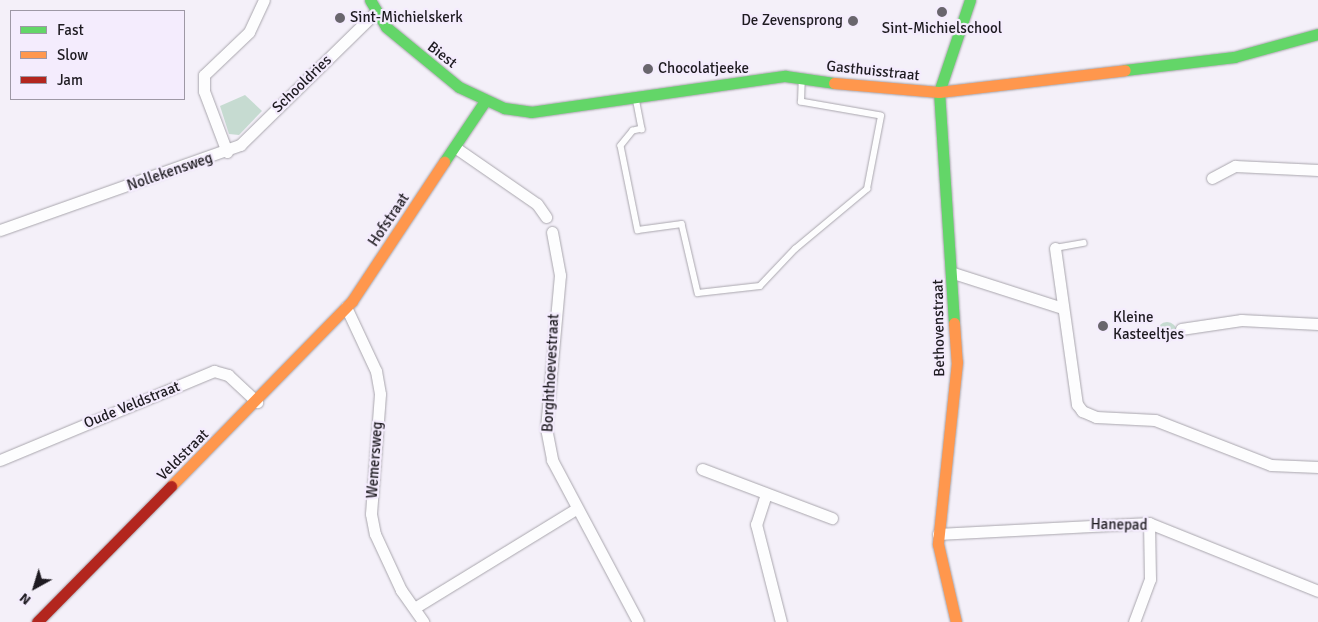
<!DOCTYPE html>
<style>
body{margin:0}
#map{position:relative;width:1318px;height:622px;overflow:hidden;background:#f4f0f9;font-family:Signika,sans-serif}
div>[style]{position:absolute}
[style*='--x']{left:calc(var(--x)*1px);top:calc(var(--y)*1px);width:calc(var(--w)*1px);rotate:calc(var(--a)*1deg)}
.green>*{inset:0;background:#c6dbd1}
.round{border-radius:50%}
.roads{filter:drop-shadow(0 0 1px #a9a6ad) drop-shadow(0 0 1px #a9a6ad)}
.lane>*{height:5.5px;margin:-2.75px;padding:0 2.75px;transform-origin:2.75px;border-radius:2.75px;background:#fdfdfe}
.street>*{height:11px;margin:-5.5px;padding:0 5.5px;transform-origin:5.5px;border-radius:5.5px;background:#fdfdfe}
.fast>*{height:11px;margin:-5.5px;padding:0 5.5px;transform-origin:5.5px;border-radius:5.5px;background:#63d668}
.slow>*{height:11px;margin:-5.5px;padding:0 5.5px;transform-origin:5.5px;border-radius:5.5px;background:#ff974d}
.jam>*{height:11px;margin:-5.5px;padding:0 5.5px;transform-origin:5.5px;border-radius:5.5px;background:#b3261e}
.dots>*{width:14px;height:14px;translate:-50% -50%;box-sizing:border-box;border:2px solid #f4ecfd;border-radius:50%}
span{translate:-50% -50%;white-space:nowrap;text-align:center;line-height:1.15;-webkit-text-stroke:4.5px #f4ecfd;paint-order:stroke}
.poi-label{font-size:15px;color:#1e1b21}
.left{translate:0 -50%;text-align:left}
.right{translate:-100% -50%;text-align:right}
.street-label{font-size:15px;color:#1e1b21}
.legend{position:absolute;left:10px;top:10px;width:175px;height:90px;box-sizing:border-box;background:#f4ecfd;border:1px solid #9e98a5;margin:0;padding:6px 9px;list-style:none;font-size:15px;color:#1e1b21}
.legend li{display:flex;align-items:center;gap:10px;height:25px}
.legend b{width:25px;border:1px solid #9e98a5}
.north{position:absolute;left:10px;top:562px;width:50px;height:50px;-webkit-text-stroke:4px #f4ecfd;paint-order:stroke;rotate:219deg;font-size:14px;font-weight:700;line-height:20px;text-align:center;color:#1e1b21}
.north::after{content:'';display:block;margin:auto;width:18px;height:22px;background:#1e1b21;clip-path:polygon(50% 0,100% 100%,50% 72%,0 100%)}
</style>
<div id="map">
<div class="green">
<i style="clip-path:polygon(245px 95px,262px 111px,239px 135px,229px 134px,220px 106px)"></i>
<i class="round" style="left:1157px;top:322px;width:20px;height:20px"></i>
</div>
<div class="roads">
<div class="lane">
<i style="--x:636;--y:98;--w:32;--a:79"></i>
<i style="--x:642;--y:129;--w:9;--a:167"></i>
<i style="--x:633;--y:131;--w:19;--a:129"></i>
<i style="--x:621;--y:146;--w:86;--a:78.6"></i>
<i style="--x:638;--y:230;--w:44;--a:-7.8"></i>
<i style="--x:682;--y:224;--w:71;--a:76.9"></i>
<i style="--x:698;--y:293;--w:62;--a:-6.4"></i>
<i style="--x:760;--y:286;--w:51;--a:-46.6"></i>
<i style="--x:795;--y:249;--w:94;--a:-39.8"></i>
<i style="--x:867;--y:189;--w:74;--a:-79.1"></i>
<i style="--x:881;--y:116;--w:81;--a:-170.1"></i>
<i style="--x:801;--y:102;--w:23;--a:-88"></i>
<i style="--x:1055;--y:248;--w:29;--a:-10"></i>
</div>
<div class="street">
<i style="--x:456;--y:148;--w:98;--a:34.7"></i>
<i style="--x:537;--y:204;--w:16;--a:55"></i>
<i style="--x:227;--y:152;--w:65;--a:-110.7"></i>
<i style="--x:204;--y:91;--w:16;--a:-90"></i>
<i style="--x:204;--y:75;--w:62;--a:-43.7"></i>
<i style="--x:249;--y:32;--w:35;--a:-65"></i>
<i style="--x:1212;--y:178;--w:26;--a:-28"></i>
<i style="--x:1235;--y:166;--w:83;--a:2.8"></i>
<i style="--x:0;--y:230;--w:255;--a:-19.5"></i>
<i style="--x:240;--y:145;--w:189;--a:-44.4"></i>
<i style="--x:552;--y:232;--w:44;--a:79.5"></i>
<i style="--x:560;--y:275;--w:154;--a:95.2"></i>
<i style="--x:546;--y:428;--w:33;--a:79"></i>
<i style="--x:552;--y:460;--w:183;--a:62"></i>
<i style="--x:1055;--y:248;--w:158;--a:82"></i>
<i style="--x:1077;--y:404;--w:9;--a:54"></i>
<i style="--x:1082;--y:411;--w:15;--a:23"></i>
<i style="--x:1096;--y:417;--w:59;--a:2.9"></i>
<i style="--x:1155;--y:420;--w:124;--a:21.2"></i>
<i style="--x:1271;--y:465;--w:47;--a:2.4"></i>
<i style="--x:953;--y:273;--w:115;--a:17.7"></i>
<i style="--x:346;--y:307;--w:71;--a:64.9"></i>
<i style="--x:376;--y:371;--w:23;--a:80"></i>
<i style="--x:380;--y:394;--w:120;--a:94.3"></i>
<i style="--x:371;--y:514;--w:20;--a:79"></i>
<i style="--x:375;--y:534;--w:62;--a:65.1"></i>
<i style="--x:401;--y:590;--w:39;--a:55"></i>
<i style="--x:1181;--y:329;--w:61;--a:-8.5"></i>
<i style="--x:1241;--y:320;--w:77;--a:3"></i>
<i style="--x:0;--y:460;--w:232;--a:-22.6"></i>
<i style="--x:214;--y:371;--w:15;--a:16"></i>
<i style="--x:228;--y:375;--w:40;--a:43"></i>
<i style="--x:702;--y:469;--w:139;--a:20.7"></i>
<i style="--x:766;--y:494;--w:32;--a:108"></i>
<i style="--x:756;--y:524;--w:101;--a:75.7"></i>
<i style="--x:938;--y:534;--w:211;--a:-3"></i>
<i style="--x:1149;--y:523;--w:182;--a:21.9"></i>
<i style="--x:416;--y:607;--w:188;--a:-31.5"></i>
<i style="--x:1134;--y:622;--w:46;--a:-69.6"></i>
<i style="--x:1150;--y:579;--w:56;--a:-91"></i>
</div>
<div class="fast">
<i style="--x:370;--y:0;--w:31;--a:59"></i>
<i style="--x:386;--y:27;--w:94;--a:39.4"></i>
<i style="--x:459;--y:87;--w:50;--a:25"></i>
<i style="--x:504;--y:108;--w:27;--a:8"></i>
<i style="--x:531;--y:112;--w:257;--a:-8.1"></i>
<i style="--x:785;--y:76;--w:49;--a:8.1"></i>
<i style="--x:1125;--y:70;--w:110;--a:-6.8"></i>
<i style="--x:1234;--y:57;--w:87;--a:-15.3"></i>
<i style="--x:444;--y:162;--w:73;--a:-56.1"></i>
<i style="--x:954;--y:323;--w:231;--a:-93.7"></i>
<i style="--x:939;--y:92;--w:97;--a:-71.4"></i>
</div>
<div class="slow">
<i style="--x:834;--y:83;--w:105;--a:4.9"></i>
<i style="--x:939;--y:92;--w:187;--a:-6.7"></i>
<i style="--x:954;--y:323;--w:39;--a:86"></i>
<i style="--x:957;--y:362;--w:183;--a:96"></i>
<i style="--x:938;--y:544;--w:80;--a:77"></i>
<i style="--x:171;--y:486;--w:259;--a:-45.6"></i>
<i style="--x:352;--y:301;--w:167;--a:-56.5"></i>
</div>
<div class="jam">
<i style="--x:37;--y:622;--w:191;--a:-45.4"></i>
</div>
</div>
<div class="dots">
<i style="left:942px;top:12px;background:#69666d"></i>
<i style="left:340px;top:18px;background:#69666d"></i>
<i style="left:853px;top:21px;background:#69666d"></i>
<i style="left:648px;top:69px;background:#69666d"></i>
<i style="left:1103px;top:326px;background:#69666d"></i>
</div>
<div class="poi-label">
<span class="left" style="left:350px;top:18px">Sint-Michielskerk</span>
<span class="right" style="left:843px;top:21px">De Zevensprong</span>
<span style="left:942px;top:29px">Sint-Michielschool</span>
<span class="left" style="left:658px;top:69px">Chocolatjeeke</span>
<span class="left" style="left:1113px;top:326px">Kleine<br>Kasteeltjes</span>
</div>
<div class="street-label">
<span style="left:442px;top:55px;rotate:38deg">Biest</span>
<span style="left:873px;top:71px;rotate:6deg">Gasthuisstraat</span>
<span style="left:302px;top:84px;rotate:-44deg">Schooldries</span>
<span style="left:170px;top:172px;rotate:-19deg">Nollekensweg</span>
<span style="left:389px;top:220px;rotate:-56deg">Hofstraat</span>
<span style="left:939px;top:328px;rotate:-91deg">Bethovenstraat</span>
<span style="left:551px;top:373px;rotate:-87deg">Borghthoevestraat</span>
<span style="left:132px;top:405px;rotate:-22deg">Oude Veldstraat</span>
<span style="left:183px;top:455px;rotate:-45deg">Veldstraat</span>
<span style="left:375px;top:460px;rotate:-86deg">Wemersweg</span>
<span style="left:1119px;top:525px;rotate:1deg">Hanepad</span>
</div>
<ul class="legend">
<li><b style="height:6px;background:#63d668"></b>Fast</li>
<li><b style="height:6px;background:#ff974d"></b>Slow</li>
<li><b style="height:6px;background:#b3261e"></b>Jam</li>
</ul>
<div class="north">N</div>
</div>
